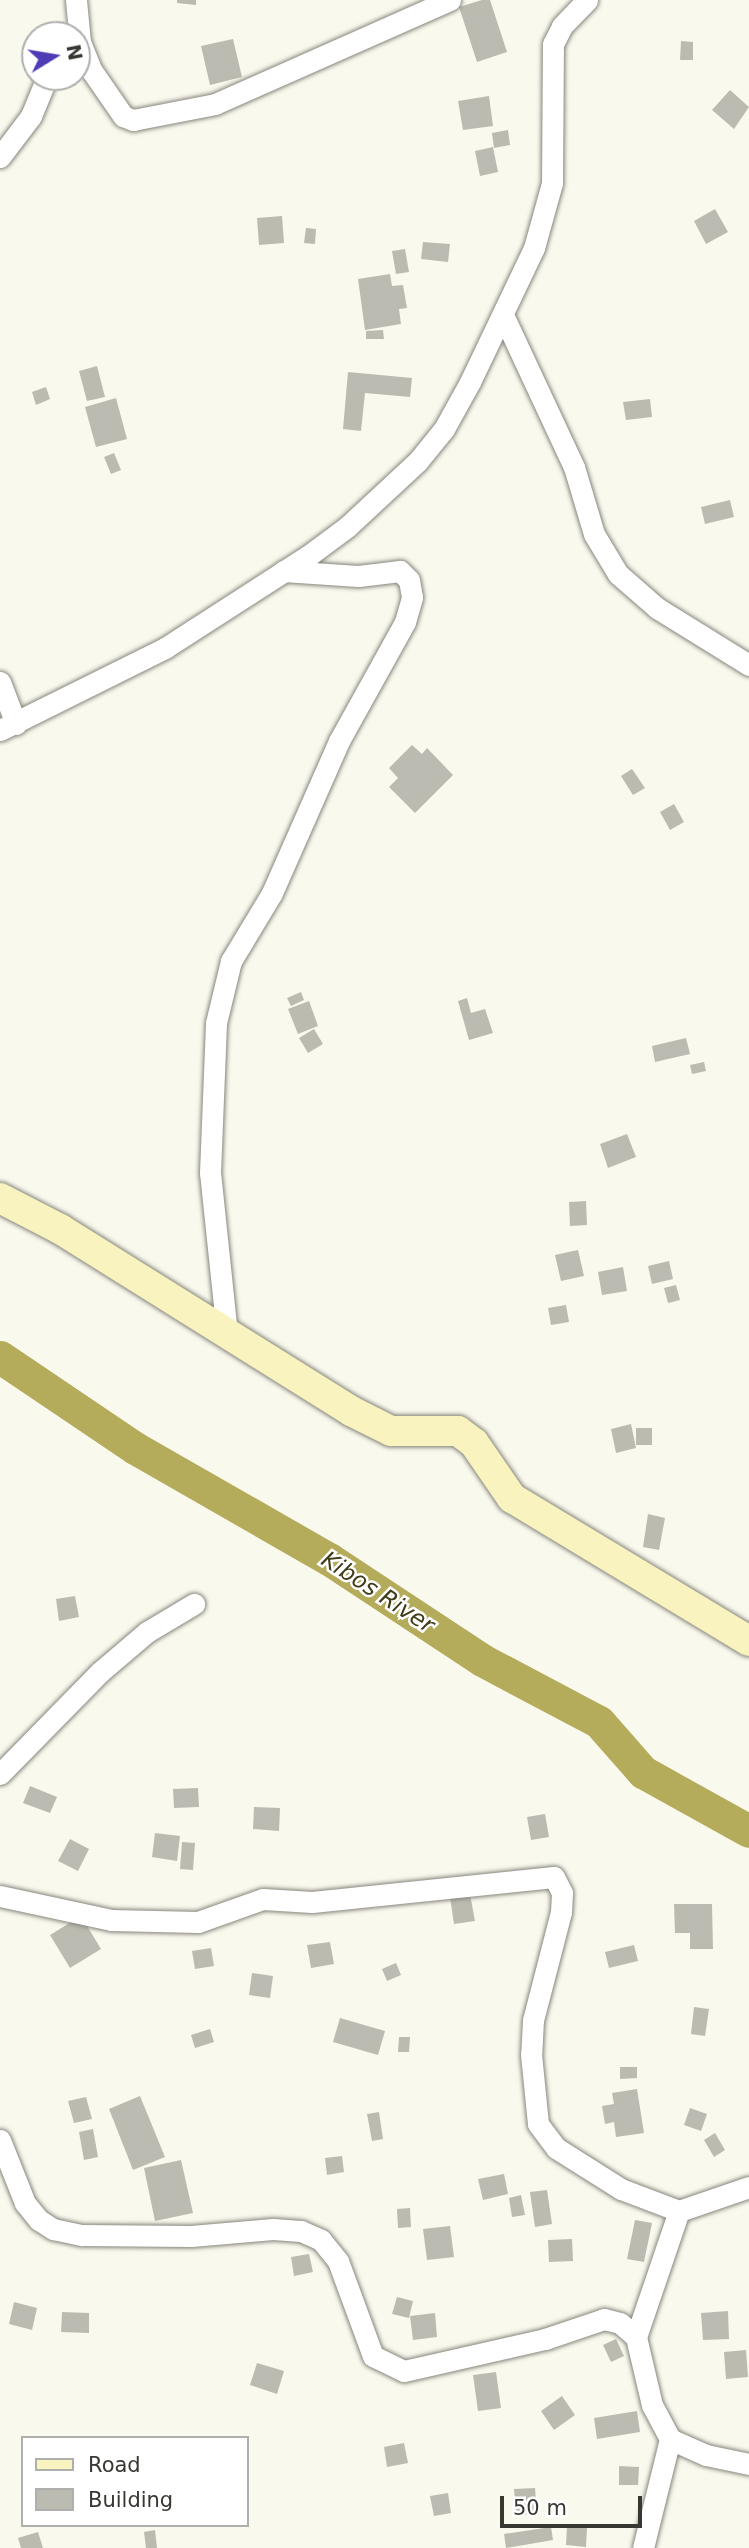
<!DOCTYPE html>
<style>
body{margin:0}
#map{position:relative;width:749px;height:2548px;overflow:hidden;background:#faf9ee;font-family:"DejaVu Sans",sans-serif}
div>[style]{position:absolute}
[style*='--x']{left:calc(var(--x)*1px);top:calc(var(--y)*1px);width:calc(var(--w)*1px);rotate:calc(var(--a)*1deg)}
.river>*{height:33px;margin:-16.5px;padding:0 16.5px;transform-origin:16.5px;border-radius:16.5px;background:#b4ab5b}
.building>*{inset:0;background:#bcbbb1}
.roads{filter:drop-shadow(0 0 2px #87867d) drop-shadow(0 0 2px #87867d)}
.street>*{height:21px;margin:-10.5px;padding:0 10.5px;transform-origin:10.5px;border-radius:10.5px;background:#fff}
.secondary>*{height:30px;margin:-15px;padding:0 15px;transform-origin:15px;border-radius:15px;background:#f9f3bf}
span{translate:-50% -50%;white-space:nowrap;text-align:center;line-height:1.15;-webkit-text-stroke:5px #fff;paint-order:stroke}
.water-label{font-size:23px;color:#403c19;font-style:italic}
.legend{position:absolute;left:21px;top:2436px;width:228px;height:91px;box-sizing:border-box;background:#fff;border:2px solid #afafad;margin:0;padding:9px 12px;list-style:none;font-size:21px;color:#383833}
.legend li{display:flex;align-items:center;gap:14px;height:35px}
.legend b{width:35px;border:2px solid #afafad}
.north{position:absolute;left:21px;top:21px;width:70px;height:70px;box-sizing:border-box;background:#fff;border:2px solid #afafad;border-radius:50%;rotate:79deg;font-size:19px;font-weight:700;line-height:28px;text-align:center;color:#383833}
.north::after{content:'';display:block;margin:auto;width:24px;height:32px;background:#4e3db4;clip-path:polygon(50% 0,100% 100%,50% 72%,0 100%)}
.scale{position:absolute;left:500px;top:2496px;width:142px;height:32px;box-sizing:border-box;border:4px solid #383833;border-top:0;padding-left:9px;font-size:21px;line-height:24px;white-space:nowrap;color:#383833;-webkit-text-stroke:5px #fff;paint-order:stroke}
</style>
<div id="map">
<div class="river">
<i style="--x:0;--y:1357;--w:163;--a:34"></i>
<i style="--x:135;--y:1448;--w:224;--a:29.8"></i>
<i style="--x:329;--y:1559;--w:183;--a:33.4"></i>
<i style="--x:482;--y:1660;--w:132;--a:27.9"></i>
<i style="--x:599;--y:1722;--w:67;--a:48.7"></i>
<i style="--x:643;--y:1772;--w:121;--a:29.1"></i>
</div>
<div class="building">
<i style="clip-path:polygon(177px 0,196px 0,196px 5px,177px 3px)"></i>
<i style="clip-path:polygon(482px 0,490px 0,507px 52px,477px 62px,459px 7px)"></i>
<i style="clip-path:polygon(233px 39px,242px 77px,210px 85px,201px 46px)"></i>
<i style="clip-path:polygon(681px 41px,693px 42px,693px 60px,680px 60px)"></i>
<i style="clip-path:polygon(730px 90px,749px 107px,734px 129px,712px 110px)"></i>
<i style="clip-path:polygon(489px 96px,493px 126px,463px 130px,458px 101px)"></i>
<i style="clip-path:polygon(508px 130px,510px 145px,494px 148px,492px 133px)"></i>
<i style="clip-path:polygon(493px 147px,498px 172px,480px 176px,475px 151px)"></i>
<i style="clip-path:polygon(715px 209px,728px 232px,706px 244px,694px 221px)"></i>
<i style="clip-path:polygon(282px 216px,284px 243px,259px 245px,257px 218px)"></i>
<i style="clip-path:polygon(306px 228px,316px 229px,315px 244px,304px 243px)"></i>
<i style="clip-path:polygon(423px 242px,450px 244px,448px 262px,421px 259px)"></i>
<i style="clip-path:polygon(405px 249px,409px 272px,396px 274px,392px 251px)"></i>
<i style="clip-path:polygon(390px 274px,392px 286px,403px 285px,407px 308px,399px 309px,401px 324px,365px 330px,358px 279px)"></i>
<i style="clip-path:polygon(383px 330px,384px 339px,366px 339px,366px 331px)"></i>
<i style="clip-path:polygon(97px 366px,105px 397px,87px 401px,79px 371px)"></i>
<i style="clip-path:polygon(348px 372px,412px 378px,410px 397px,365px 393px,361px 431px,343px 429px)"></i>
<i style="clip-path:polygon(46px 387px,50px 399px,36px 405px,32px 392px)"></i>
<i style="clip-path:polygon(116px 398px,127px 439px,96px 447px,85px 407px)"></i>
<i style="clip-path:polygon(650px 399px,652px 417px,626px 420px,623px 402px)"></i>
<i style="clip-path:polygon(114px 453px,121px 470px,111px 474px,104px 457px)"></i>
<i style="clip-path:polygon(730px 500px,734px 517px,705px 524px,701px 507px)"></i>
<i style="clip-path:polygon(412px 745px,422px 754px,427px 748px,453px 775px,415px 813px,389px 787px,398px 778px,389px 768px)"></i>
<i style="clip-path:polygon(632px 769px,645px 788px,633px 795px,621px 776px)"></i>
<i style="clip-path:polygon(674px 804px,684px 822px,670px 830px,660px 812px)"></i>
<i style="clip-path:polygon(301px 992px,304px 1000px,291px 1006px,287px 998px)"></i>
<i style="clip-path:polygon(467px 998px,471px 1013px,485px 1009px,493px 1033px,469px 1040px,458px 1001px)"></i>
<i style="clip-path:polygon(309px 1001px,318px 1026px,298px 1034px,288px 1009px)"></i>
<i style="clip-path:polygon(314px 1029px,323px 1044px,308px 1053px,299px 1038px)"></i>
<i style="clip-path:polygon(686px 1038px,690px 1054px,655px 1062px,652px 1046px)"></i>
<i style="clip-path:polygon(704px 1062px,706px 1071px,692px 1074px,690px 1065px)"></i>
<i style="clip-path:polygon(627px 1134px,636px 1157px,608px 1168px,600px 1144px)"></i>
<i style="clip-path:polygon(586px 1201px,587px 1225px,570px 1226px,569px 1202px)"></i>
<i style="clip-path:polygon(578px 1250px,584px 1276px,561px 1281px,555px 1255px)"></i>
<i style="clip-path:polygon(669px 1261px,673px 1279px,652px 1284px,648px 1266px)"></i>
<i style="clip-path:polygon(623px 1267px,627px 1291px,602px 1295px,598px 1272px)"></i>
<i style="clip-path:polygon(676px 1285px,680px 1300px,668px 1303px,664px 1288px)"></i>
<i style="clip-path:polygon(566px 1305px,569px 1322px,551px 1325px,548px 1308px)"></i>
<i style="clip-path:polygon(631px 1424px,636px 1448px,616px 1453px,611px 1429px)"></i>
<i style="clip-path:polygon(636px 1428px,652px 1428px,652px 1445px,636px 1445px)"></i>
<i style="clip-path:polygon(648px 1514px,665px 1518px,659px 1550px,643px 1547px)"></i>
<i style="clip-path:polygon(75px 1596px,79px 1617px,59px 1621px,56px 1599px)"></i>
<i style="clip-path:polygon(30px 1786px,57px 1797px,50px 1813px,23px 1803px)"></i>
<i style="clip-path:polygon(198px 1788px,199px 1807px,174px 1808px,173px 1789px)"></i>
<i style="clip-path:polygon(254px 1807px,280px 1808px,279px 1831px,253px 1829px)"></i>
<i style="clip-path:polygon(545px 1814px,549px 1837px,531px 1840px,527px 1817px)"></i>
<i style="clip-path:polygon(155px 1833px,180px 1836px,177px 1861px,152px 1857px)"></i>
<i style="clip-path:polygon(70px 1839px,89px 1849px,78px 1871px,58px 1861px)"></i>
<i style="clip-path:polygon(182px 1842px,195px 1843px,193px 1870px,180px 1869px)"></i>
<i style="clip-path:polygon(470px 1894px,475px 1921px,454px 1924px,450px 1897px)"></i>
<i style="clip-path:polygon(674px 1904px,712px 1904px,713px 1949px,690px 1949px,690px 1933px,675px 1933px)"></i>
<i style="clip-path:polygon(81px 1916px,101px 1949px,70px 1968px,50px 1935px)"></i>
<i style="clip-path:polygon(330px 1942px,334px 1964px,311px 1968px,307px 1945px)"></i>
<i style="clip-path:polygon(634px 1945px,638px 1961px,609px 1968px,605px 1952px)"></i>
<i style="clip-path:polygon(211px 1948px,214px 1966px,195px 1969px,192px 1951px)"></i>
<i style="clip-path:polygon(396px 1963px,401px 1975px,387px 1981px,382px 1969px)"></i>
<i style="clip-path:polygon(252px 1973px,273px 1976px,270px 1998px,249px 1995px)"></i>
<i style="clip-path:polygon(694px 2007px,709px 2009px,705px 2036px,691px 2034px)"></i>
<i style="clip-path:polygon(340px 2018px,385px 2031px,378px 2055px,333px 2042px)"></i>
<i style="clip-path:polygon(210px 2029px,214px 2042px,195px 2048px,191px 2035px)"></i>
<i style="clip-path:polygon(399px 2037px,410px 2037px,409px 2052px,398px 2052px)"></i>
<i style="clip-path:polygon(620px 2067px,637px 2067px,637px 2078px,620px 2079px)"></i>
<i style="clip-path:polygon(637px 2089px,644px 2133px,616px 2137px,614px 2122px,605px 2124px,602px 2106px,614px 2104px,612px 2093px)"></i>
<i style="clip-path:polygon(140px 2096px,165px 2157px,133px 2170px,109px 2109px)"></i>
<i style="clip-path:polygon(86px 2097px,92px 2119px,74px 2123px,68px 2101px)"></i>
<i style="clip-path:polygon(690px 2108px,707px 2114px,701px 2131px,684px 2125px)"></i>
<i style="clip-path:polygon(379px 2112px,383px 2139px,372px 2141px,367px 2114px)"></i>
<i style="clip-path:polygon(93px 2129px,98px 2157px,84px 2160px,79px 2132px)"></i>
<i style="clip-path:polygon(715px 2133px,725px 2150px,714px 2157px,704px 2140px)"></i>
<i style="clip-path:polygon(342px 2156px,344px 2172px,327px 2175px,325px 2158px)"></i>
<i style="clip-path:polygon(181px 2160px,193px 2213px,155px 2221px,144px 2168px)"></i>
<i style="clip-path:polygon(504px 2174px,508px 2194px,483px 2200px,478px 2179px)"></i>
<i style="clip-path:polygon(547px 2190px,552px 2224px,535px 2227px,530px 2192px)"></i>
<i style="clip-path:polygon(521px 2195px,525px 2215px,512px 2217px,509px 2198px)"></i>
<i style="clip-path:polygon(410px 2208px,411px 2227px,398px 2228px,397px 2209px)"></i>
<i style="clip-path:polygon(635px 2220px,652px 2223px,644px 2262px,627px 2259px)"></i>
<i style="clip-path:polygon(450px 2226px,454px 2257px,427px 2260px,423px 2229px)"></i>
<i style="clip-path:polygon(572px 2239px,573px 2261px,549px 2262px,548px 2240px)"></i>
<i style="clip-path:polygon(309px 2254px,313px 2272px,294px 2276px,291px 2257px)"></i>
<i style="clip-path:polygon(397px 2297px,413px 2301px,409px 2318px,392px 2314px)"></i>
<i style="clip-path:polygon(14px 2302px,37px 2308px,32px 2330px,9px 2324px)"></i>
<i style="clip-path:polygon(728px 2311px,729px 2339px,703px 2340px,701px 2313px)"></i>
<i style="clip-path:polygon(62px 2312px,89px 2313px,89px 2333px,61px 2332px)"></i>
<i style="clip-path:polygon(435px 2313px,437px 2337px,413px 2340px,410px 2316px)"></i>
<i style="clip-path:polygon(616px 2339px,624px 2356px,611px 2362px,603px 2345px)"></i>
<i style="clip-path:polygon(746px 2350px,748px 2377px,726px 2379px,724px 2352px)"></i>
<i style="clip-path:polygon(257px 2363px,284px 2371px,277px 2394px,250px 2385px)"></i>
<i style="clip-path:polygon(496px 2372px,501px 2408px,478px 2411px,473px 2375px)"></i>
<i style="clip-path:polygon(562px 2396px,575px 2415px,554px 2430px,541px 2411px)"></i>
<i style="clip-path:polygon(637px 2411px,640px 2432px,597px 2439px,594px 2418px)"></i>
<i style="clip-path:polygon(404px 2443px,408px 2463px,387px 2467px,384px 2447px)"></i>
<i style="clip-path:polygon(619px 2466px,639px 2467px,638px 2485px,619px 2485px)"></i>
<i style="clip-path:polygon(535px 2488px,537px 2514px,516px 2515px,514px 2489px)"></i>
<i style="clip-path:polygon(448px 2493px,451px 2513px,434px 2516px,430px 2496px)"></i>
<i style="clip-path:polygon(567px 2526px,587px 2528px,586px 2547px,566px 2545px)"></i>
<i style="clip-path:polygon(551px 2527px,553px 2540px,506px 2548px,504px 2534px)"></i>
<i style="clip-path:polygon(155px 2530px,157px 2548px,146px 2548px,144px 2532px)"></i>
<i style="clip-path:polygon(38px 2532px,43px 2548px,21px 2548px,18px 2538px)"></i>
</div>
<div class="roads">
<div class="street">
<i style="--x:76;--y:0;--w:42;--a:84.6"></i>
<i style="--x:80;--y:42;--w:31;--a:68"></i>
<i style="--x:92;--y:71;--w:55;--a:55.4"></i>
<i style="--x:123;--y:116;--w:11;--a:22"></i>
<i style="--x:133;--y:120;--w:84;--a:-11"></i>
<i style="--x:215;--y:104;--w:257;--a:-23.9"></i>
<i style="--x:0;--y:157;--w:51;--a:-52.9"></i>
<i style="--x:31;--y:116;--w:42;--a:-67.7"></i>
<i style="--x:504;--y:317;--w:166;--a:65"></i>
<i style="--x:574;--y:467;--w:70;--a:73.4"></i>
<i style="--x:594;--y:534;--w:47;--a:59"></i>
<i style="--x:618;--y:574;--w:52;--a:41.1"></i>
<i style="--x:657;--y:608;--w:108;--a:31.8"></i>
<i style="--x:0;--y:682;--w:45;--a:69.1"></i>
<i style="--x:0;--y:730;--w:184;--a:-26.4"></i>
<i style="--x:165;--y:648;--w:170;--a:-32.8"></i>
<i style="--x:308;--y:556;--w:49;--a:-36.6"></i>
<i style="--x:347;--y:527;--w:97;--a:-42.9"></i>
<i style="--x:418;--y:461;--w:41;--a:-50.9"></i>
<i style="--x:444;--y:429;--w:54;--a:-61"></i>
<i style="--x:470;--y:382;--w:148;--a:-64.5"></i>
<i style="--x:534;--y:248;--w:67;--a:-74.5"></i>
<i style="--x:552;--y:183;--w:139;--a:-89.6"></i>
<i style="--x:553;--y:44;--w:20;--a:-63"></i>
<i style="--x:562;--y:26;--w:36;--a:-46"></i>
<i style="--x:227;--y:1334;--w:162;--a:-96"></i>
<i style="--x:210;--y:1173;--w:150;--a:-87.7"></i>
<i style="--x:216;--y:1023;--w:64;--a:-76.4"></i>
<i style="--x:231;--y:961;--w:79;--a:-58.9"></i>
<i style="--x:272;--y:893;--w:166;--a:-66.2"></i>
<i style="--x:339;--y:741;--w:136;--a:-61"></i>
<i style="--x:405;--y:622;--w:26;--a:-74"></i>
<i style="--x:412;--y:597;--w:17;--a:-100"></i>
<i style="--x:409;--y:580;--w:13;--a:-135"></i>
<i style="--x:400;--y:571;--w:42;--a:173.2"></i>
<i style="--x:358;--y:576;--w:75;--a:-176.2"></i>
<i style="--x:0;--y:1774;--w:143;--a:-45.6"></i>
<i style="--x:100;--y:1672;--w:62;--a:-40.4"></i>
<i style="--x:147;--y:1632;--w:55;--a:-30.8"></i>
<i style="--x:0;--y:1896;--w:114;--a:12.2"></i>
<i style="--x:111;--y:1920;--w:87;--a:1.3"></i>
<i style="--x:198;--y:1922;--w:69;--a:-19.5"></i>
<i style="--x:263;--y:1899;--w:49;--a:3.5"></i>
<i style="--x:312;--y:1902;--w:243;--a:-5.9"></i>
<i style="--x:554;--y:1877;--w:18;--a:63"></i>
<i style="--x:562;--y:1893;--w:19;--a:93"></i>
<i style="--x:561;--y:1912;--w:112;--a:104.5"></i>
<i style="--x:533;--y:2020;--w:34;--a:93"></i>
<i style="--x:531;--y:2054;--w:70;--a:84.3"></i>
<i style="--x:538;--y:2124;--w:30;--a:53"></i>
<i style="--x:556;--y:2148;--w:77;--a:32.2"></i>
<i style="--x:621;--y:2189;--w:62;--a:20.8"></i>
<i style="--x:0;--y:2140;--w:68;--a:68.4"></i>
<i style="--x:25;--y:2203;--w:22;--a:51"></i>
<i style="--x:39;--y:2220;--w:17;--a:33"></i>
<i style="--x:53;--y:2229;--w:30;--a:12"></i>
<i style="--x:82;--y:2235;--w:109;--a:0.5"></i>
<i style="--x:191;--y:2236;--w:82;--a:-4.9"></i>
<i style="--x:273;--y:2229;--w:28;--a:4"></i>
<i style="--x:301;--y:2231;--w:22;--a:24"></i>
<i style="--x:321;--y:2240;--w:27;--a:51"></i>
<i style="--x:338;--y:2261;--w:101;--a:69.8"></i>
<i style="--x:373;--y:2356;--w:34;--a:26"></i>
<i style="--x:404;--y:2371;--w:145;--a:-12.8"></i>
<i style="--x:545;--y:2339;--w:62;--a:-18.7"></i>
<i style="--x:604;--y:2319;--w:16;--a:14"></i>
<i style="--x:620;--y:2323;--w:21;--a:41"></i>
<i style="--x:636;--y:2337;--w:70;--a:76.8"></i>
<i style="--x:652;--y:2405;--w:38;--a:62"></i>
<i style="--x:670;--y:2439;--w:39;--a:24"></i>
<i style="--x:706;--y:2455;--w:44;--a:11.8"></i>
<i style="--x:636;--y:2337;--w:133;--a:-71.2"></i>
<i style="--x:679;--y:2211;--w:74;--a:-18.9"></i>
<i style="--x:643;--y:2548;--w:112;--a:-76.1"></i>
</div>
<div class="secondary">
<i style="--x:0;--y:1198;--w:68;--a:27.3"></i>
<i style="--x:60;--y:1229;--w:343;--a:32"></i>
<i style="--x:351;--y:1411;--w:45;--a:26.6"></i>
<i style="--x:391;--y:1431;--w:67;--a:0"></i>
<i style="--x:458;--y:1431;--w:20;--a:37"></i>
<i style="--x:474;--y:1443;--w:67;--a:55.4"></i>
<i style="--x:512;--y:1498;--w:277;--a:31.1"></i>
</div>
</div>
<div class="water-label">
<span style="left:378px;top:1592px;rotate:33deg">Kibos River</span>
</div>
<ul class="legend">
<li><b style="height:9px;background:#f9f3bf"></b>Road</li>
<li><b style="height:19px;background:#bcbbb1"></b>Building</li>
</ul>
<div class="north">N</div>
<div class="scale">50 m</div>
</div>
